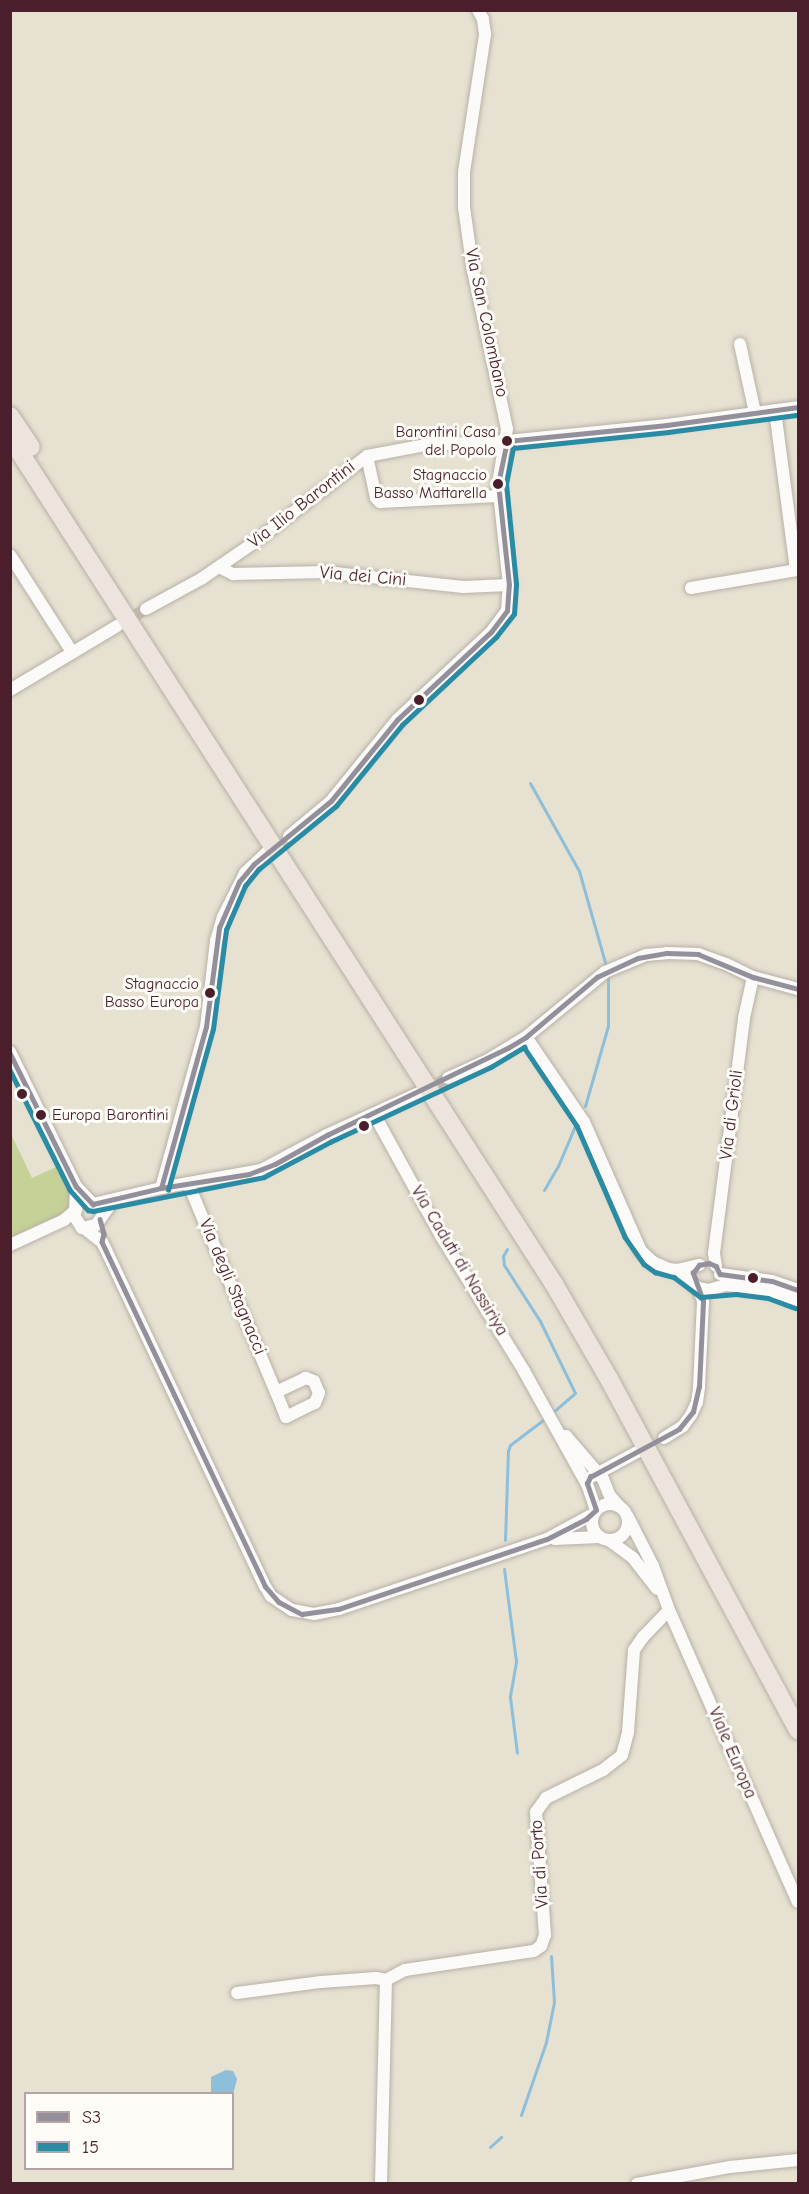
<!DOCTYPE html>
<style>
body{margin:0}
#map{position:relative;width:809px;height:2194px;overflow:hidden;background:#e6e1d1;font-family:"Comic Neue",sans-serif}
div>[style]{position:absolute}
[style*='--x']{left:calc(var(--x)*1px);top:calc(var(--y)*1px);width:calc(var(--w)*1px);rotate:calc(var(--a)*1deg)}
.green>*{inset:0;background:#c6d198}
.water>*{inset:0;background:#8dbfda}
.stream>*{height:3px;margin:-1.5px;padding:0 1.5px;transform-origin:1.5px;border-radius:1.5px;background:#8dbfda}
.minor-tunnel>*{height:12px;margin-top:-6px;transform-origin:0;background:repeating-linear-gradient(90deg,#c7bab0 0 12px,transparent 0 18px)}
.roads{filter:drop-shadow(0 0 2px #b7b0a7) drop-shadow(0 0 2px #b7b0a7)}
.minor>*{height:12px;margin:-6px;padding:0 6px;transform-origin:6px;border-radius:6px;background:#fbfaf8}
.minor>.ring{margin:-6px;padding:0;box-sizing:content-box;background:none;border:12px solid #fbfaf8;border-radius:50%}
.highway>*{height:18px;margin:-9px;padding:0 9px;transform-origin:9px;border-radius:9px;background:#ede5dd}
.bus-1>*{height:4.5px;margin:-2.25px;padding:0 2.25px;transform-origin:2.25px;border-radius:2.25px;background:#94909b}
.bus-2>*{height:4.5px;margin:-2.25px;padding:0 2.25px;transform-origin:2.25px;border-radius:2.25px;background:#2a8ba5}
.dots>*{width:16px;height:16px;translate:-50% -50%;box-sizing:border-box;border:3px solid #fdfcf7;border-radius:50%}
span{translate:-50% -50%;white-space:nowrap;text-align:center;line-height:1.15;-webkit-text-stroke:6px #fdfcf7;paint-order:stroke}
.bus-label{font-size:16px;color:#4a1f2b}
.right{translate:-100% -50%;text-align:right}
.left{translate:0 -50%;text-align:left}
.street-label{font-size:18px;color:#4a1f2b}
.frame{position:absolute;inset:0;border:12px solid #4a1f2b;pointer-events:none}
.legend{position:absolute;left:24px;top:2092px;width:210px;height:78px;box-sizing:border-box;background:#fdfcf7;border:2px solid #b5a4a5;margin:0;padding:8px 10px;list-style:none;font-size:18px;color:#4a1f2b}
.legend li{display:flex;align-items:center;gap:12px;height:30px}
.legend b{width:30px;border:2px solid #b5a4a5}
</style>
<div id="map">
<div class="green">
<i style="clip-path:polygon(10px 1132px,32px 1178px,65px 1163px,77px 1209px,10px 1245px)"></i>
</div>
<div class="water">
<i style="clip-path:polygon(226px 2070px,233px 2071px,237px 2079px,233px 2095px,211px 2093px,211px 2077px)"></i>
</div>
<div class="stream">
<i style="--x:530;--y:783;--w:101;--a:60.9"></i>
<i style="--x:579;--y:871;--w:99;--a:74.1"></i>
<i style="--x:585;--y:1106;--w:83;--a:-74"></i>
<i style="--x:608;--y:1026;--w:48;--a:-90"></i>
<i style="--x:544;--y:1190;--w:28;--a:-60"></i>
<i style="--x:558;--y:1166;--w:43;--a:-67"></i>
<i style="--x:507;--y:1249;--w:8;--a:120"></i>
<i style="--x:503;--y:1256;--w:9;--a:84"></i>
<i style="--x:504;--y:1265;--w:67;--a:57.3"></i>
<i style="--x:540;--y:1321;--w:80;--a:64.1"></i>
<i style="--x:575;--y:1393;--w:30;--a:139"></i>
<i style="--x:505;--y:1540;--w:89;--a:-88.1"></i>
<i style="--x:508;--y:1451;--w:6;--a:-72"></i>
<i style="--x:510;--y:1445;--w:46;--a:-37.1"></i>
<i style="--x:504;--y:1569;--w:94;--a:82.6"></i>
<i style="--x:516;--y:1662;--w:36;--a:100"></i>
<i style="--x:510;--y:1697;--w:56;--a:82.9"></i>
<i style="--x:521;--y:2115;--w:77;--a:-71.1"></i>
<i style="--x:546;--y:2042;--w:41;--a:-78.7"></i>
<i style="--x:554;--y:2002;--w:46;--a:-93.7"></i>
<i style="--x:490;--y:2147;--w:15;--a:-42"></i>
</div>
<div class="minor-tunnel">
<i style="--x:121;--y:624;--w:29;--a:-31"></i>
<i style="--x:422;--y:1092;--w:30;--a:-28"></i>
</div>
<div class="roads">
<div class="minor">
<i style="--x:740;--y:344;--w:71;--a:77.7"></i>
<i style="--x:367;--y:456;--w:43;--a:77.9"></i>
<i style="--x:376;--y:498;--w:6;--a:45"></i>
<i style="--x:380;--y:502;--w:118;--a:-2.9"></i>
<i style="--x:10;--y:555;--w:115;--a:57.4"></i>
<i style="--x:219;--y:567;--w:16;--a:27"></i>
<i style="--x:233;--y:574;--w:92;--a:-1.2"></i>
<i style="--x:325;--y:572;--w:139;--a:6.2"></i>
<i style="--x:463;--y:587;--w:46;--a:-2.5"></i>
<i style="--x:691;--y:588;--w:107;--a:-9.7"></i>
<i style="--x:796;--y:570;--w:161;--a:-97.5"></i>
<i style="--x:146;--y:609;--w:63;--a:-28.6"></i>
<i style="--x:201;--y:579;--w:62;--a:-34.5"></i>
<i style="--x:252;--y:544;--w:145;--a:-37.4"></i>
<i style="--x:367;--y:456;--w:59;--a:-10.7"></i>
<i style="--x:425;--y:445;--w:82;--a:-2.8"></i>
<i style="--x:507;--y:441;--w:161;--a:-5.7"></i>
<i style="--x:667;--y:425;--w:132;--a:-7.8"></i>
<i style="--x:10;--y:690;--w:125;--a:-30.9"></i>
<i style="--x:289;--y:836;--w:55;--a:-39.8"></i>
<i style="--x:331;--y:801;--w:104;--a:-50.8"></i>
<i style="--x:397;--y:720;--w:129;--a:-43.1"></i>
<i style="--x:491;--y:632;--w:26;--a:-53"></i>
<i style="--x:507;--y:611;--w:26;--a:-86"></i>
<i style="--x:509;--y:585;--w:102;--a:-96.2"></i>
<i style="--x:498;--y:484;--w:56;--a:-80.7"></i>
<i style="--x:507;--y:429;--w:162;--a:-102.1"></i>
<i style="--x:473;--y:271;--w:65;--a:-98"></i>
<i style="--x:464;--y:207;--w:35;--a:-90"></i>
<i style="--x:464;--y:172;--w:140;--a:-81.3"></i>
<i style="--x:485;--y:34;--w:15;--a:-98"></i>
<i style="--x:483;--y:19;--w:10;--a:-119"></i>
<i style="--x:526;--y:1037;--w:103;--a:55.7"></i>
<i style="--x:584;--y:1122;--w:141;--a:66.2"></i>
<i style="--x:641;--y:1251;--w:16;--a:43"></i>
<i style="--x:653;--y:1262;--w:17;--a:24"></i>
<i style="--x:669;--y:1269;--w:8;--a:7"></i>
<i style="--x:677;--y:1270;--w:23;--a:-13"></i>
<i style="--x:10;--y:1052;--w:149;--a:63.8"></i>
<i style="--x:76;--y:1186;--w:23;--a:47"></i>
<i style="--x:448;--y:1078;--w:44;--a:-24.2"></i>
<i style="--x:488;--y:1060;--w:44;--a:-31.2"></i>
<i style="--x:526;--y:1037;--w:102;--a:-39.4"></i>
<i style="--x:605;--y:972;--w:44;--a:-22.5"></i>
<i style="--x:646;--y:955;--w:21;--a:-5"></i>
<i style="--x:667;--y:953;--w:31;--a:2"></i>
<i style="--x:698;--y:954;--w:30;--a:20"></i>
<i style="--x:726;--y:964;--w:30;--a:26"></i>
<i style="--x:753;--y:977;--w:47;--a:14.9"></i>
<i style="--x:374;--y:1114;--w:139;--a:61.2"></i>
<i style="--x:441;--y:1236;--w:158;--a:58.4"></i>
<i style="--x:524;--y:1371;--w:129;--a:60.9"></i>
<i style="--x:587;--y:1484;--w:28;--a:71"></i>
<i style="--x:188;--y:1183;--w:227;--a:67.2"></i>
<i style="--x:276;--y:1392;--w:27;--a:68"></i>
<i style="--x:286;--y:1417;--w:32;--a:-26"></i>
<i style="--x:315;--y:1403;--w:11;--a:-68"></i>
<i style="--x:319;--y:1393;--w:13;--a:-113"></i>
<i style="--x:314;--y:1381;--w:9;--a:-159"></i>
<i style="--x:306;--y:1378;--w:33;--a:155"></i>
<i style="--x:76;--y:1186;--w:31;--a:92"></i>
<i style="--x:75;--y:1217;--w:13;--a:58"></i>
<i style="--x:82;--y:1228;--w:14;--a:-12"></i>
<i style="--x:96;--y:1225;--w:29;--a:-55"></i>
<i style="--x:161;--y:1188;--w:167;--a:-74.4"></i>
<i style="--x:206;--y:1027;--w:87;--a:-83.4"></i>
<i style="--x:216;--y:941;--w:25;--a:-74"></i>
<i style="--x:223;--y:917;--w:49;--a:-63.4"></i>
<i style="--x:245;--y:873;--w:33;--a:-43"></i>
<i style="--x:93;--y:1204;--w:70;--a:-13.2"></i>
<i style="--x:161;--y:1188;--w:102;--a:-10.2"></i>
<i style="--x:261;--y:1170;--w:75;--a:-27.9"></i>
<i style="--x:327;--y:1135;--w:103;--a:-24.6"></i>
<i style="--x:84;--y:1228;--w:23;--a:38"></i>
<i style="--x:102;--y:1242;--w:9;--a:63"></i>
<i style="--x:106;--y:1250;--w:372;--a:64.7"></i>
<i style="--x:265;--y:1586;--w:12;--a:59"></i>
<i style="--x:271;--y:1596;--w:25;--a:34"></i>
<i style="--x:292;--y:1610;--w:22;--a:10"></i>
<i style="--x:314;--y:1614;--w:25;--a:-11"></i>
<i style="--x:339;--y:1609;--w:219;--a:-18.6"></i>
<i style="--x:547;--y:1539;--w:52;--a:-28.5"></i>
<i style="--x:10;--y:1245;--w:60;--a:-24.8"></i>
<i style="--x:64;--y:1220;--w:16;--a:-40"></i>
<i style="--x:716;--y:1266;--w:13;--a:-99"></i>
<i style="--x:714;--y:1253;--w:237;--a:-82.7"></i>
<i style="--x:744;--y:1018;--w:42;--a:-77.6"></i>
<i style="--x:720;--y:1274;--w:52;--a:7.7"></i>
<i style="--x:772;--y:1281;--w:28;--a:19"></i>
<i style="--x:698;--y:1288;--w:11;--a:10"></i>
<i style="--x:709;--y:1290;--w:17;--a:-17"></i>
<i style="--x:725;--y:1285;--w:11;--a:5"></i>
<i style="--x:736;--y:1286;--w:34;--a:8"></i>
<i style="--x:770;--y:1291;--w:30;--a:20"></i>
<i style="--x:566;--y:1436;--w:57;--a:49.3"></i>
<i style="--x:603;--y:1479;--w:18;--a:68"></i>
<i style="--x:610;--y:1496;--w:13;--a:48"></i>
<i style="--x:664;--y:1438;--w:22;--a:-32"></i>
<i style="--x:683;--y:1426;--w:14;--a:-54"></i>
<i style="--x:691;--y:1415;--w:14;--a:-65"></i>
<i style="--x:697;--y:1402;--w:15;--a:-82"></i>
<i style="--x:699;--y:1387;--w:86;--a:-87.3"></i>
<i style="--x:703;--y:1301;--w:14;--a:-111"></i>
<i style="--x:698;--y:1288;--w:28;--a:-139"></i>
<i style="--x:591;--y:1477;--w:52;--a:-28.5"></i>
<i class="ring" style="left:592px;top:1504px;width:24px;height:24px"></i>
<i style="--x:628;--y:1517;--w:55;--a:63"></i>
<i style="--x:653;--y:1566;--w:47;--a:70"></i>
<i style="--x:669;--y:1610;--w:319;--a:66.2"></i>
<i style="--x:555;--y:1539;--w:44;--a:-2.6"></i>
<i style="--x:610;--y:1541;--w:29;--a:36"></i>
<i style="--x:633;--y:1558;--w:39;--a:52"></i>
<i style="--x:237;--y:1993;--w:85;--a:-7.5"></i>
<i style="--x:321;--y:1982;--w:55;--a:-4.2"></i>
<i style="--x:376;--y:1978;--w:10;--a:11"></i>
<i style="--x:381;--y:2184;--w:204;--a:-88.6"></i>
<i style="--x:386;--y:1980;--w:21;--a:-28"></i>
<i style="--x:405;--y:1970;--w:130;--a:-8.4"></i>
<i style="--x:534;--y:1951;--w:9;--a:-36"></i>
<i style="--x:541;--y:1946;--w:12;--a:-70"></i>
<i style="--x:545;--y:1935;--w:123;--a:-94.2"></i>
<i style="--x:536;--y:1812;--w:17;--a:-54"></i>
<i style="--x:546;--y:1798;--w:64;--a:-26.2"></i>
<i style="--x:603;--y:1770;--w:24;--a:-38"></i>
<i style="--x:622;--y:1755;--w:24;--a:-75"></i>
<i style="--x:628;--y:1732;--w:82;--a:-85.8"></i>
<i style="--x:634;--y:1650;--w:16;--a:-55"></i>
<i style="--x:643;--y:1637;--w:37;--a:-46"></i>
<i style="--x:637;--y:2184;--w:95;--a:-10.4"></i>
<i style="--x:730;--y:2167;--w:68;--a:-5.9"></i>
</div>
<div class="highway">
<i style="--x:10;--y:416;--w:37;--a:56"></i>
<i style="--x:10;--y:437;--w:1007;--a:57.29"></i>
<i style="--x:554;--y:1284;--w:110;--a:59.9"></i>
<i style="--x:609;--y:1379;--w:399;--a:61.7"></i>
</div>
</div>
<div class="bus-1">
<i style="--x:507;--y:441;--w:161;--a:-5.7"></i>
<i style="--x:667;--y:425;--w:132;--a:-7.8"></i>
<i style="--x:10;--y:1053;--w:148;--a:63.6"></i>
<i style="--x:76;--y:1186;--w:25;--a:47"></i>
<i style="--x:93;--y:1204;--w:70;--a:-13.2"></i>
<i style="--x:161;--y:1188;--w:89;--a:-9"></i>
<i style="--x:249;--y:1174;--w:28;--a:-21"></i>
<i style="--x:275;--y:1164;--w:60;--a:-29.1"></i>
<i style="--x:327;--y:1135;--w:201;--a:-25.7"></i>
<i style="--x:508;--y:1048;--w:21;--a:-31"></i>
<i style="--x:526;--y:1037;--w:93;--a:-40.2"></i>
<i style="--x:597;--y:977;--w:45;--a:-24.9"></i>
<i style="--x:638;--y:958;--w:29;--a:-10"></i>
<i style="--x:667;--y:953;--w:31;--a:2"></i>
<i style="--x:698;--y:954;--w:60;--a:22.7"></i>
<i style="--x:753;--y:977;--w:47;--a:14.9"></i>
<i style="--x:161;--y:1188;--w:167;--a:-74.4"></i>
<i style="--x:206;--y:1027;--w:100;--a:-82.5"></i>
<i style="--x:219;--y:928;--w:50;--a:-66.5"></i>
<i style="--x:239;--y:882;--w:23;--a:-50"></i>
<i style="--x:254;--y:864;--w:99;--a:-39.3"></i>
<i style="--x:331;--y:801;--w:104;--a:-50.8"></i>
<i style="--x:397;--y:720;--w:129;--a:-43.1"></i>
<i style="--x:491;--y:632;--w:26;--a:-53"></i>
<i style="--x:507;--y:611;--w:26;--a:-86"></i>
<i style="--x:509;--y:585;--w:102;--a:-96.2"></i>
<i style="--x:498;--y:484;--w:44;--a:-78.2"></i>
<i style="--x:100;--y:1219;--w:16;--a:75"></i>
<i style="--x:104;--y:1234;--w:8;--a:104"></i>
<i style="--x:102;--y:1242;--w:381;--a:64.6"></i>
<i style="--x:265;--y:1586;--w:21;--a:49"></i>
<i style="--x:279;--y:1602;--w:26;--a:28"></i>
<i style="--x:302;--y:1614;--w:37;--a:-8"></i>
<i style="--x:339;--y:1609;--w:219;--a:-18.6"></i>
<i style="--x:547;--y:1539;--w:44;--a:-27.1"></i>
<i style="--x:586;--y:1519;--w:13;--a:-42"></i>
<i style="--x:720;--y:1274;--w:52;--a:7.7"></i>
<i style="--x:772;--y:1281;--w:28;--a:19"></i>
<i style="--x:596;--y:1510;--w:28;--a:-109"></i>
<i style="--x:587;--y:1484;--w:8;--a:-67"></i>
<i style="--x:590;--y:1477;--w:101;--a:-28.3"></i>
<i style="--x:679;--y:1429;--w:22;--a:-51"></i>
<i style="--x:693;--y:1412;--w:26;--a:-77"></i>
<i style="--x:699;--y:1387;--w:86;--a:-87.3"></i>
<i style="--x:703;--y:1301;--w:30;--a:-110"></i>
<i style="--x:693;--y:1273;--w:10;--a:-53"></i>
<i style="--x:699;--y:1265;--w:10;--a:-11"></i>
<i style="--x:709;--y:1263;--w:8;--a:23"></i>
<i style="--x:716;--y:1266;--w:9;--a:63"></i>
</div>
<div class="bus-2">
<i style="--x:10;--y:1070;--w:134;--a:63.4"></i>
<i style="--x:70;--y:1190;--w:27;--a:48"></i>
<i style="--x:88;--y:1210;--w:5;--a:11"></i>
<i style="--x:93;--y:1211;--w:174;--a:-11.2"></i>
<i style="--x:264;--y:1177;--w:75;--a:-27.9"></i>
<i style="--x:330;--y:1142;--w:178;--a:-25"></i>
<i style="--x:491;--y:1067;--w:39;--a:-31"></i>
<i style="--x:524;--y:1047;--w:95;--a:56.1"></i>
<i style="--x:577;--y:1126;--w:121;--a:66.6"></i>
<i style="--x:625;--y:1237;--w:33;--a:55"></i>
<i style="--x:644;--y:1264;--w:14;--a:36"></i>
<i style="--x:655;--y:1272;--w:20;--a:15"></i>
<i style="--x:674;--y:1277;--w:34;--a:37"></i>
<i style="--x:701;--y:1297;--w:35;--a:-5"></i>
<i style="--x:736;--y:1294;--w:32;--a:7"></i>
<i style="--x:768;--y:1298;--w:29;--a:20"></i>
<i style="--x:168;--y:1190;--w:167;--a:-74.4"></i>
<i style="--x:213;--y:1029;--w:100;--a:-82.5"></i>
<i style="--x:226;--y:930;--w:48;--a:-66.6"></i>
<i style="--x:245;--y:886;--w:22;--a:-51"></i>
<i style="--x:259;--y:869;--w:99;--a:-39.3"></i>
<i style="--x:336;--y:806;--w:104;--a:-50.8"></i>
<i style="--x:402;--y:725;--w:129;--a:-43.1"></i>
<i style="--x:496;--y:637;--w:29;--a:-52"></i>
<i style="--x:514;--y:614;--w:30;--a:-86"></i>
<i style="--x:516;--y:584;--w:100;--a:-95.7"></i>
<i style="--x:506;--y:484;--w:37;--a:-79"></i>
<i style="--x:513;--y:448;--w:156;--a:-5.9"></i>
<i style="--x:668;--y:432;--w:131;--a:-7.5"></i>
</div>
<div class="dots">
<i style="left:507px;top:441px;background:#4a1f2b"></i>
<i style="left:498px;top:484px;background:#4a1f2b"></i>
<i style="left:419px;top:700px;background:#4a1f2b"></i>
<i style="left:210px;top:993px;background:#4a1f2b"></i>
<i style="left:22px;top:1094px;background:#4a1f2b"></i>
<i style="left:41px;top:1115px;background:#4a1f2b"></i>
<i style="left:364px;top:1126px;background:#4a1f2b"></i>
<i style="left:753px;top:1278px;background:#4a1f2b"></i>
</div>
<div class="bus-label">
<span class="right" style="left:496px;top:441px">Barontini Casa<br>del Popolo</span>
<span class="right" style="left:487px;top:484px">Stagnaccio<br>Basso Mattarella</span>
<span class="right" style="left:199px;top:993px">Stagnaccio<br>Basso Europa</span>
<span class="left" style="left:52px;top:1115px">Europa Barontini</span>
</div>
<div class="street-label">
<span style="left:486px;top:323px;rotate:78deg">Via San Colombano</span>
<span style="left:302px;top:505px;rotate:-38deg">Via Ilio Barontini</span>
<span style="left:363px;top:577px;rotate:5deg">Via dei Cini</span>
<span style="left:732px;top:1115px;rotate:-83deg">Via di Grioli</span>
<span style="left:459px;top:1261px;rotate:59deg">Via Caduti di Nassiriya</span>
<span style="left:232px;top:1287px;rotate:67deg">Via degli Stagnacci</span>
<span style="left:732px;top:1753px;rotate:67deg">Viale Europa</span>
<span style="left:540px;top:1864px;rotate:-94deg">Via di Porto</span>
</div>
<div class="frame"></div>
<ul class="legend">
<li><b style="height:8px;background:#94909b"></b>S3</li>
<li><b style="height:8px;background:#2a8ba5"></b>15</li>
</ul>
</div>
